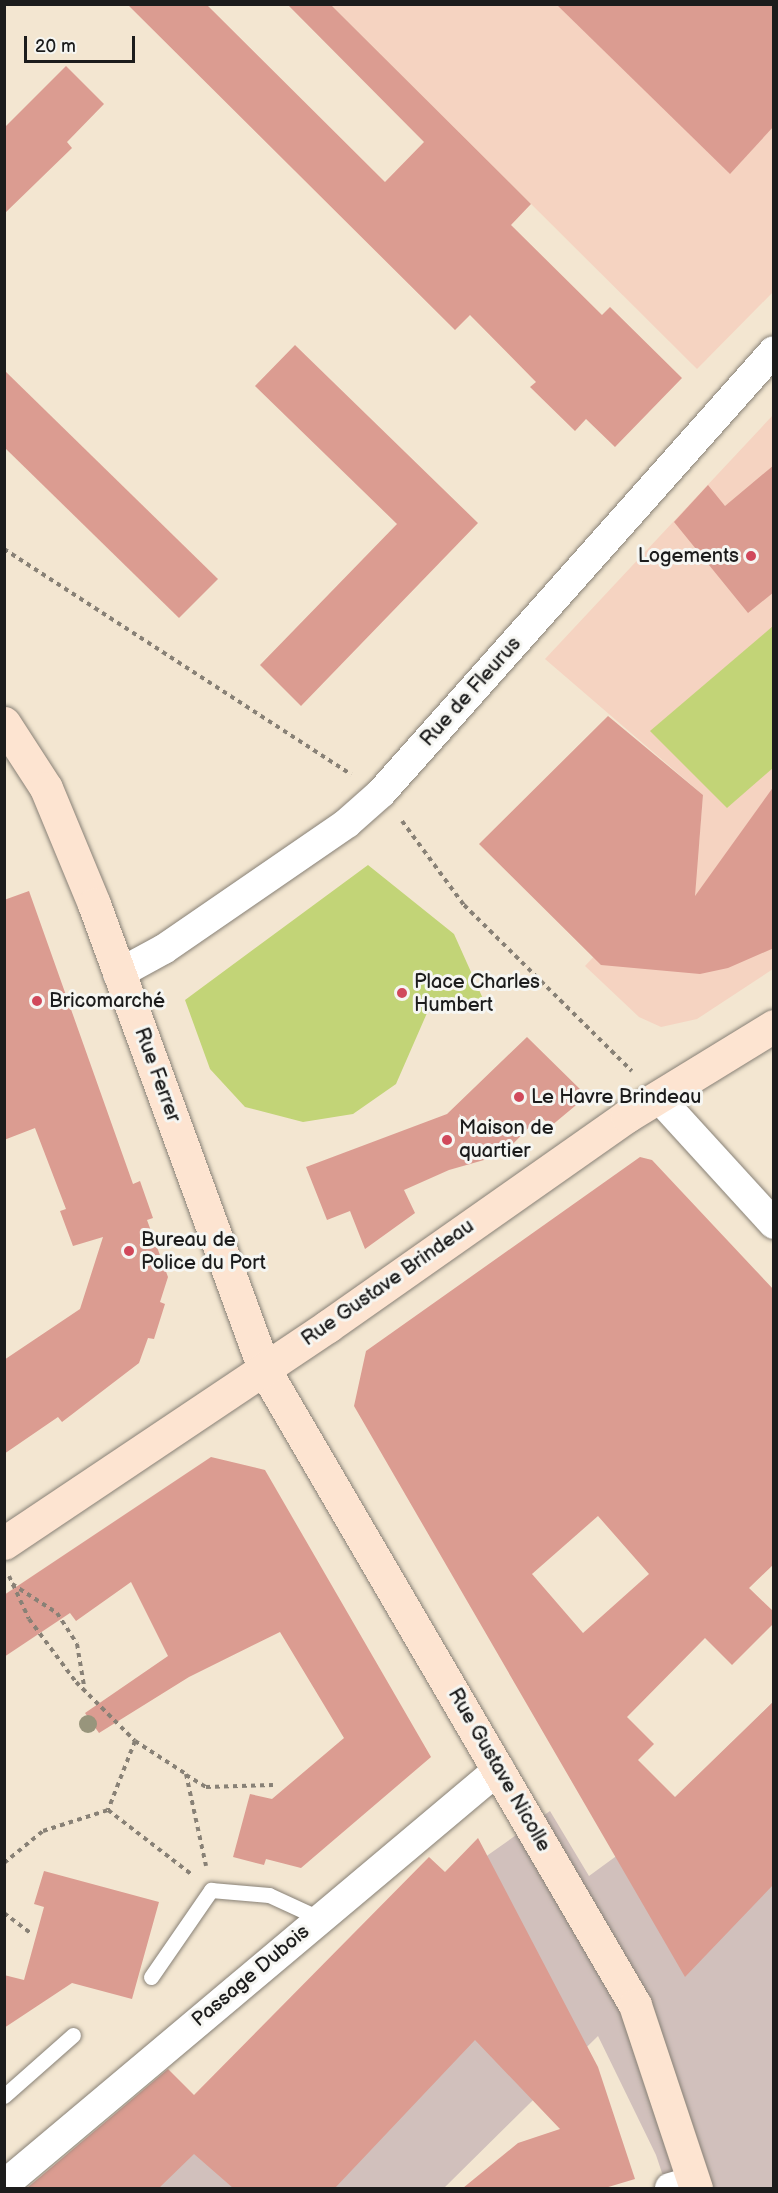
<!DOCTYPE html>
<meta charset="utf-8">
<style>
body{margin:0}
#map{position:relative;width:778px;height:2193px;overflow:hidden;background:#f3e6d1;font-family:"Balsamiq Sans",sans-serif}
div>[style]{position:absolute}
[style*='--x']{left:calc(var(--x)*1px);top:calc(var(--y)*1px);width:calc(var(--w)*1px);rotate:calc(var(--a)*1deg)}
.built>*{inset:0;background:#f5d3c1}
.industrial>*{inset:0;background:#d1c0bc}
.green>*{inset:0;background:#c2d477}
.building>*{inset:0;background:#db9c91}
.path>*{height:4px;margin-top:-2px;transform-origin:0;background:repeating-linear-gradient(90deg,#888176 0 4.5px,transparent 0 9px)}
.roads{filter:drop-shadow(0 0 2px #888176) drop-shadow(0 0 2px #888176)}
.lane>*{height:15px;margin:-7.5px;padding:0 7.5px;transform-origin:7.5px;border-radius:7.5px;background:#fff}
.street>*{height:30px;margin:-15px;padding:0 15px;transform-origin:15px;border-radius:15px;background:#fff}
.secondary>*{height:33px;margin:-16.5px;padding:0 16.5px;transform-origin:16.5px;border-radius:16.5px;background:#fde4d1}
.trees>*{width:18px;height:18px;margin:-9px;border-radius:50%;background:#98957c}
.dots>*{width:16px;height:16px;translate:-50% -50%;box-sizing:border-box;border:3px solid #f6f6f2;border-radius:50%}
span{translate:-50% -50%;white-space:nowrap;text-align:center;line-height:1.15;-webkit-text-stroke:6px #f6f6f2;paint-order:stroke}
.poi-label{font-size:20px;color:#1c1c1c}
.right{translate:-100% -50%;text-align:right}
.left{translate:0 -50%;text-align:left}
.street-label{font-size:20px;color:#1c1c1c}
.frame{position:absolute;inset:0;border:6px solid #1c1c1c;pointer-events:none}
.scale{position:absolute;left:24px;top:36px;width:111px;height:27px;box-sizing:border-box;border:3px solid #1c1c1c;border-top:0;padding-left:8px;font-size:18px;line-height:21px;white-space:nowrap;color:#1c1c1c;-webkit-text-stroke:4px #f6f6f2;paint-order:stroke}
</style>
<div id="map">
<div class="built">
<i style="clip-path:polygon(331px 5px,773px 5px,773px 292px,697px 369px)"></i>
<i style="clip-path:polygon(773px 415px,773px 969px,697px 1019px,661px 1027px,639px 1017px,585px 966px,699px 844px,703px 795px,545px 659px)"></i>
</div>
<div class="industrial">
<i style="clip-path:polygon(773px 1702px,773px 2188px,667px 2188px,656px 2155px,598px 2036px,444px 2188px,158px 2188px,488px 1855px,550px 1811px,589px 1876px,615px 1857px)"></i>
</div>
<div class="green">
<i style="clip-path:polygon(773px 626px,773px 768px,727px 808px,650px 731px)"></i>
<i style="clip-path:polygon(368px 865px,454px 934px,484px 1001px,427px 1013px,396px 1084px,353px 1114px,303px 1122px,245px 1107px,210px 1069px,185px 1000px)"></i>
</div>
<div class="building">
<i style="clip-path:polygon(127px 4px,206px 4px,385px 182px,424px 142px,287px 4px,330px 4px,531px 204px,511px 225px,602px 315px,610px 307px,682px 378px,615px 447px,586px 419px,575px 431px,530px 387px,536px 382px,470px 315px,455px 330px)"></i>
<i style="clip-path:polygon(556px 4px,774px 4px,774px 126px,730px 174px)"></i>
<i style="clip-path:polygon(66px 66px,104px 104px,67px 142px,72px 148px,4px 214px,4px 128px)"></i>
<i style="clip-path:polygon(295px 345px,478px 523px,301px 706px,260px 665px,397px 524px,255px 386px)"></i>
<i style="clip-path:polygon(4px 370px,218px 579px,179px 618px,4px 447px)"></i>
<i style="clip-path:polygon(774px 465px,774px 592px,748px 613px,674px 522px,708px 485px,725px 506px)"></i>
<i style="clip-path:polygon(608px 716px,703px 795px,695px 896px,774px 786px,774px 948px,728px 968px,700px 974px,601px 965px,479px 844px)"></i>
<i style="clip-path:polygon(29px 891px,133px 1184px,140px 1181px,153px 1218px,147px 1220px,168px 1277px,160px 1302px,165px 1304px,154px 1339px,148px 1338px,139px 1363px,62px 1422px,58px 1417px,4px 1454px,4px 1360px,80px 1309px,103px 1237px,73px 1246px,60px 1211px,66px 1209px,35px 1128px,4px 1140px,4px 900px)"></i>
<i style="clip-path:polygon(527px 1037px,587px 1096px,551px 1126px,540px 1116px,508px 1149px,491px 1158px,449px 1170px,404px 1190px,415px 1213px,365px 1249px,350px 1211px,327px 1220px,306px 1167px,447px 1114px)"></i>
<i style="clip-path:polygon(evenodd,640px 1157px,652px 1160px,774px 1290px,774px 1564px,749px 1588px,774px 1612px,774px 1623px,732px 1665px,705px 1638px,627px 1717px,654px 1744px,638px 1760px,675px 1797px,774px 1701px,774px 1884px,685px 1977px,354px 1406px,366px 1351px,640px 1157px,598px 1516px,649px 1574px,583px 1633px,532px 1574px,598px 1516px)"></i>
<i style="clip-path:polygon(211px 1457px,265px 1470px,431px 1757px,301px 1868px,266px 1859px,264px 1865px,233px 1857px,250px 1794px,272px 1799px,344px 1738px,280px 1632px,189px 1677px,99px 1733px,85px 1713px,168px 1656px,131px 1582px,76px 1621px,70px 1613px,4px 1657px,4px 1595px)"></i>
<i style="clip-path:polygon(478px 1838px,598px 2067px,635px 2179px,605px 2188px,463px 2188px,518px 2143px,560px 2129px,475px 2040px,335px 2188px,233px 2188px,194px 2154px,159px 2188px,27px 2188px,168px 2069px,194px 2095px,429px 1857px,445px 1872px)"></i>
<i style="clip-path:polygon(44px 1871px,159px 1902px,132px 1999px,72px 1983px,4px 2028px,4px 1975px,24px 1980px,44px 1907px,34px 1904px)"></i>
</div>
<div class="path">
<i style="--x:4;--y:549;--w:414;--a:33"></i>
<i style="--x:402;--y:821;--w:104;--a:53.6"></i>
<i style="--x:464;--y:905;--w:236;--a:44.7"></i>
<i style="--x:9;--y:1576;--w:47;--a:65.1"></i>
<i style="--x:29;--y:1619;--w:79;--a:53.3"></i>
<i style="--x:76;--y:1682;--w:83;--a:45"></i>
<i style="--x:135;--y:1741;--w:61;--a:32.9"></i>
<i style="--x:186;--y:1774;--w:94;--a:77.7"></i>
<i style="--x:12;--y:1584;--w:54;--a:32.8"></i>
<i style="--x:57;--y:1613;--w:37;--a:57"></i>
<i style="--x:77;--y:1644;--w:43;--a:80.5"></i>
<i style="--x:135;--y:1741;--w:74;--a:111.4"></i>
<i style="--x:108;--y:1810;--w:105;--a:37.6"></i>
<i style="--x:186;--y:1775;--w:23;--a:31"></i>
<i style="--x:206;--y:1787;--w:67;--a:-1.7"></i>
<i style="--x:4;--y:1863;--w:50;--a:-39.4"></i>
<i style="--x:43;--y:1831;--w:68;--a:-17.9"></i>
<i style="--x:4;--y:1913;--w:35;--a:37"></i>
</div>
<div class="roads">
<div class="lane">
<i style="--x:151;--y:1977;--w:106;--a:-55.4"></i>
<i style="--x:211;--y:1890;--w:58;--a:4.9"></i>
<i style="--x:269;--y:1895;--w:55;--a:24.7"></i>
<i style="--x:4;--y:2096;--w:92;--a:-41.5"></i>
</div>
<div class="street">
<i style="--x:118;--y:974;--w:52;--a:-28.5"></i>
<i style="--x:164;--y:949;--w:222;--a:-34.5"></i>
<i style="--x:347;--y:823;--w:45;--a:-41.4"></i>
<i style="--x:381;--y:793;--w:591;--a:-48.36"></i>
<i style="--x:658;--y:1097;--w:172;--a:47.6"></i>
<i style="--x:4;--y:2185;--w:647;--a:-40.04"></i>
<i style="--x:670;--y:2188;--w:25;--a:-16"></i>
</div>
<div class="secondary">
<i style="--x:4;--y:723;--w:77;--a:57.1"></i>
<i style="--x:46;--y:788;--w:126;--a:67.5"></i>
<i style="--x:94;--y:904;--w:495;--a:69.9"></i>
<i style="--x:264;--y:1369;--w:736;--a:59.74"></i>
<i style="--x:635;--y:2005;--w:193;--a:71.6"></i>
<i style="--x:4;--y:1543;--w:390;--a:-33.8"></i>
<i style="--x:328;--y:1326;--w:365;--a:-35.1"></i>
<i style="--x:627;--y:1116;--w:172;--a:-31.5"></i>
</div>
</div>
<div class="trees">
<i style="left:88px;top:1724px"></i>
</div>
<div class="dots">
<i style="left:751px;top:556px;background:#d1495b"></i>
<i style="left:402px;top:993px;background:#d1495b"></i>
<i style="left:37px;top:1001px;background:#d1495b"></i>
<i style="left:519px;top:1097px;background:#d1495b"></i>
<i style="left:447px;top:1140px;background:#d1495b"></i>
<i style="left:129px;top:1251px;background:#d1495b"></i>
</div>
<div class="poi-label">
<span class="right" style="left:739px;top:556px">Logements</span>
<span class="left" style="left:414px;top:994px">Place Charles<br>Humbert</span>
<span class="left" style="left:49px;top:1001px">Bricomarché</span>
<span class="left" style="left:531px;top:1097px">Le Havre Brindeau</span>
<span class="left" style="left:459px;top:1140px">Maison de<br>quartier</span>
<span class="left" style="left:141px;top:1252px">Bureau de<br>Police du Port</span>
</div>
<div class="street-label">
<span style="left:471px;top:692px;rotate:-48deg">Rue de Fleurus</span>
<span style="left:157px;top:1075px;rotate:70deg">Rue Ferrer</span>
<span style="left:388px;top:1283px;rotate:-35deg">Rue Gustave Brindeau</span>
<span style="left:499px;top:1770px;rotate:60deg">Rue Gustave Nicolle</span>
<span style="left:251px;top:1976px;rotate:-40deg">Passage Dubois</span>
</div>
<div class="frame"></div>
<div class="scale">20 m</div>
</div>
